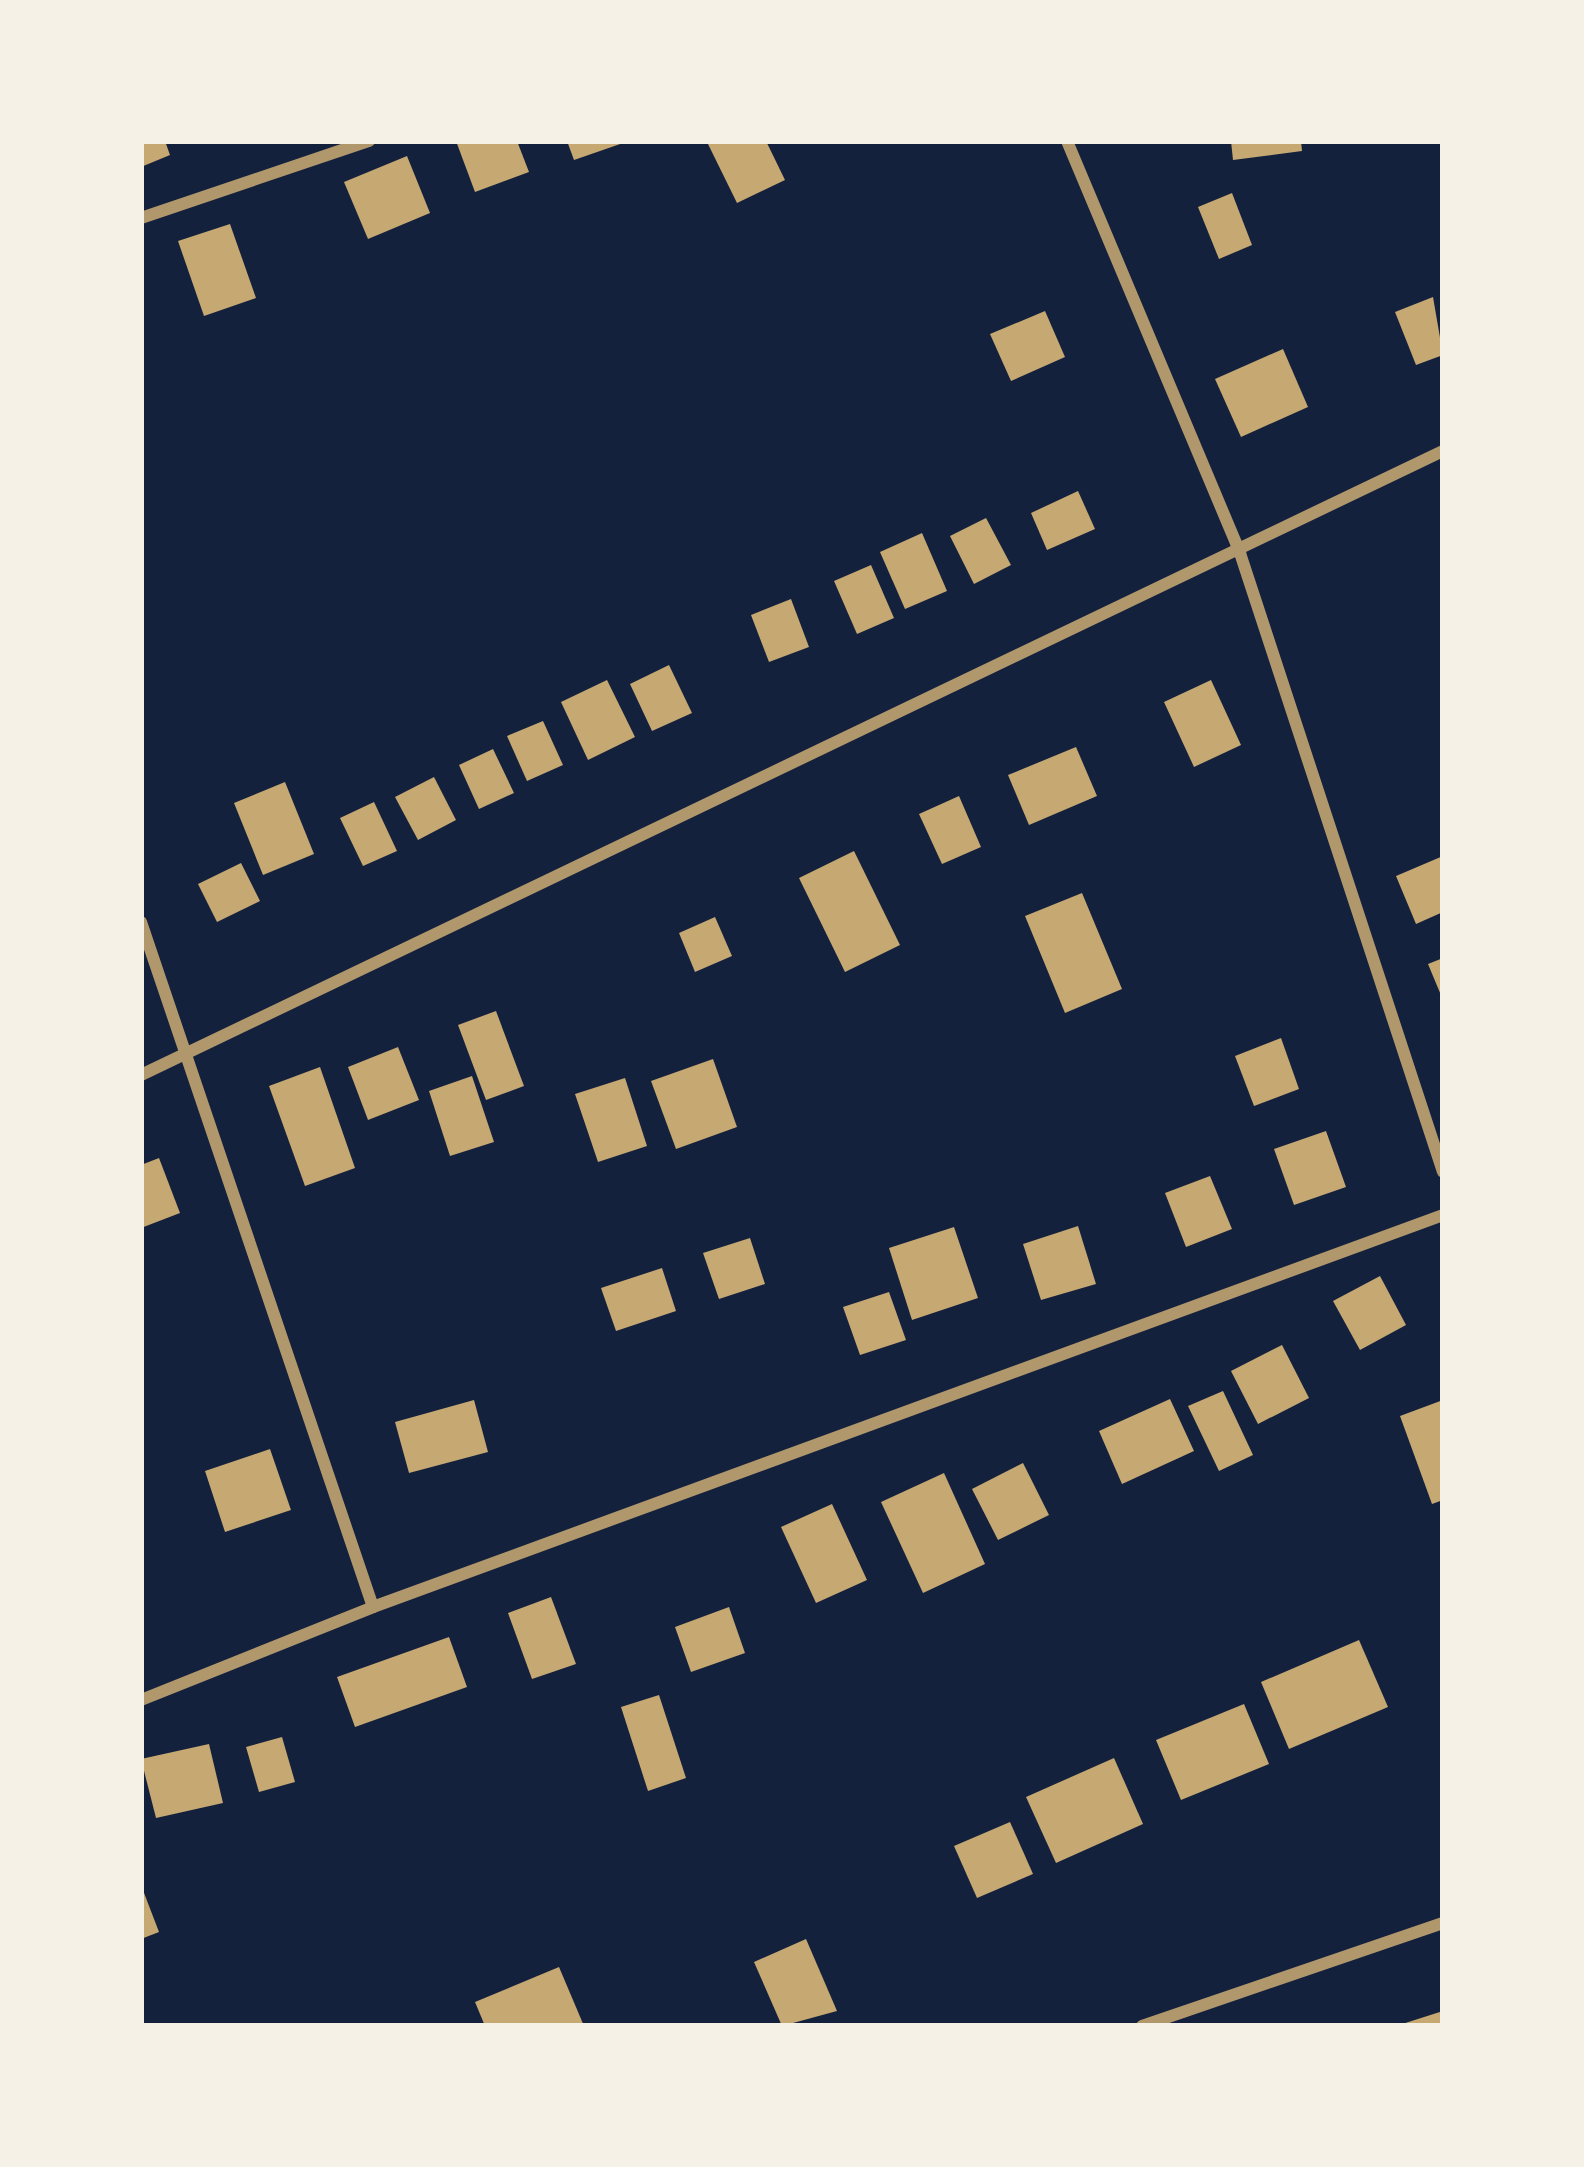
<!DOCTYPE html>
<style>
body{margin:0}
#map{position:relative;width:1584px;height:2167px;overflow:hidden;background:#14213d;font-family:"Exo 2",sans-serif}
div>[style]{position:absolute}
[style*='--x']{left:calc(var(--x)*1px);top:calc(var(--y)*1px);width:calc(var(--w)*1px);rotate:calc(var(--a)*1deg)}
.building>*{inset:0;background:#c6a872}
.minor>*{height:12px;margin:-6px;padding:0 6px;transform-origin:6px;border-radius:6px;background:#b1986c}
span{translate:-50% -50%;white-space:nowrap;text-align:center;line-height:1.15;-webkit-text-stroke:9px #f6f1e7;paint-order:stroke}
.frame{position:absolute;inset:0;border:144px solid #f6f1e7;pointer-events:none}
</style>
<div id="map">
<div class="building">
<i style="clip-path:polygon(141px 141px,165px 141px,170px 155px,141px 167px)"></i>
<i style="clip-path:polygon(456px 141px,517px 141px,529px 172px,475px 192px)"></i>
<i style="clip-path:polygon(567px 141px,626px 141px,626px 142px,574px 160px)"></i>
<i style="clip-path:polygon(766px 141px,785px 180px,737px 203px,707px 142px)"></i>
<i style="clip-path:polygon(1231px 141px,1301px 141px,1302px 151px,1233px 160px)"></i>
<i style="clip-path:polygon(407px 156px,430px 213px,368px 239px,344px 182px)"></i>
<i style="clip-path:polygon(1232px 193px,1252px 245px,1219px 259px,1198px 207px)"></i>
<i style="clip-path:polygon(230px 224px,256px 298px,204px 316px,178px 241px)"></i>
<i style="clip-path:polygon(1433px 297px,1443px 355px,1416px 365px,1395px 312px)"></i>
<i style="clip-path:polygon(1045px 311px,1065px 357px,1011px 381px,990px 334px)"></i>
<i style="clip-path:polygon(1283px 349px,1308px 407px,1241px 437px,1215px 379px)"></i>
<i style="clip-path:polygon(1078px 491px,1095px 529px,1047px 550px,1031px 513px)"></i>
<i style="clip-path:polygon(986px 518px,1011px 565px,974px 584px,950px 536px)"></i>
<i style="clip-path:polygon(922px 533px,947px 591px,905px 609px,880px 552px)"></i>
<i style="clip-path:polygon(871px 565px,894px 618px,857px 634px,834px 581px)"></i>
<i style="clip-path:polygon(791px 599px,809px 647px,769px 662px,751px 615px)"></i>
<i style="clip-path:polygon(669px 665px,692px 713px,652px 731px,630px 684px)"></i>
<i style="clip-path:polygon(607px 680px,635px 737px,588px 760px,561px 702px)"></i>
<i style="clip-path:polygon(1211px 680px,1241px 745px,1194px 767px,1164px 702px)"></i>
<i style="clip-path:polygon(543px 721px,563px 765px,527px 781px,507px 736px)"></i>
<i style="clip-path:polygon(1076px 747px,1097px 796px,1029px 825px,1008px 775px)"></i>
<i style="clip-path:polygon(493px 749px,514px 793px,479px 809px,459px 765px)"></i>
<i style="clip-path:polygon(434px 777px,456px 820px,418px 840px,395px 797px)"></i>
<i style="clip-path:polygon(285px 782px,314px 854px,263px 875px,234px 803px)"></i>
<i style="clip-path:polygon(959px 796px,981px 847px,942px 864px,919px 814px)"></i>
<i style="clip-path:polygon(374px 802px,397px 851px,363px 866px,340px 818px)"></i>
<i style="clip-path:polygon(854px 851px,900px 945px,845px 972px,799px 878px)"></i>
<i style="clip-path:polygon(1443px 856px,1443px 912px,1416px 924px,1396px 876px)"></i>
<i style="clip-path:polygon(241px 863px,260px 901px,217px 922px,198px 884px)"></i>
<i style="clip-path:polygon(1082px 893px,1122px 989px,1065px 1013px,1025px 916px)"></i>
<i style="clip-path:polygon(715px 917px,732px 956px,695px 972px,679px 933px)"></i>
<i style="clip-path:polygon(1443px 958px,1443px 1000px,1428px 964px)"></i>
<i style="clip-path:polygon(496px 1011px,524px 1086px,486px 1100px,458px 1025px)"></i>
<i style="clip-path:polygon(1281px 1038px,1299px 1089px,1254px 1106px,1235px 1056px)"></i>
<i style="clip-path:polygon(398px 1047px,419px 1100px,368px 1120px,348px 1067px)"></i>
<i style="clip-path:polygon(713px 1059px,737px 1127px,676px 1149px,651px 1081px)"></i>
<i style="clip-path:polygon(320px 1067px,355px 1168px,305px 1186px,269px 1086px)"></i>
<i style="clip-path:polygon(472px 1076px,494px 1142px,450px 1156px,429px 1091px)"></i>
<i style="clip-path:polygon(625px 1078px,647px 1146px,598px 1162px,575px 1094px)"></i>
<i style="clip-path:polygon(1326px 1131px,1346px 1187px,1294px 1205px,1274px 1149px)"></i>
<i style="clip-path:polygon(159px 1158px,180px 1213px,141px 1228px,141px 1165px)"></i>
<i style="clip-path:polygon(1210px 1176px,1232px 1229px,1186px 1247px,1165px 1193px)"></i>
<i style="clip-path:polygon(1078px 1226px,1096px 1284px,1041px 1300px,1023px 1244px)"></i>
<i style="clip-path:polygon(954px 1227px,978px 1298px,912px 1320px,889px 1248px)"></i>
<i style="clip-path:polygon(750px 1238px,765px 1284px,719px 1299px,703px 1253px)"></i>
<i style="clip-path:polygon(662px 1268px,676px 1311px,616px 1331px,601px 1288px)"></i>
<i style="clip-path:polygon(1380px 1276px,1406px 1325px,1360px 1350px,1333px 1301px)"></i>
<i style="clip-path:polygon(889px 1292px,906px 1340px,860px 1355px,843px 1307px)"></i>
<i style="clip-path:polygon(1282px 1345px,1309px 1398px,1258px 1424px,1231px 1371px)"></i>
<i style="clip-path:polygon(1223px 1391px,1253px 1455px,1219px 1471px,1188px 1406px)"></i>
<i style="clip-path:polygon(1170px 1399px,1194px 1451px,1122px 1484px,1099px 1431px)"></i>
<i style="clip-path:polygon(474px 1400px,488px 1452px,409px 1473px,395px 1422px)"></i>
<i style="clip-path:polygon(1443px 1400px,1443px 1500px,1432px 1504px,1400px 1416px)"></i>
<i style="clip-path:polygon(270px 1449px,291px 1510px,225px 1532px,205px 1471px)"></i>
<i style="clip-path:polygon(1023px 1463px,1049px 1515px,998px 1540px,972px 1489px)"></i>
<i style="clip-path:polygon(944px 1473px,985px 1564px,923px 1593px,881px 1502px)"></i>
<i style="clip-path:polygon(832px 1504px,867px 1580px,816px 1603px,781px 1527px)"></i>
<i style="clip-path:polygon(551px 1597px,576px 1664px,532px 1679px,508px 1613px)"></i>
<i style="clip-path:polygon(729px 1607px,745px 1653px,691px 1672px,675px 1627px)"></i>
<i style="clip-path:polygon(449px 1637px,467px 1687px,355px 1727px,337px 1677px)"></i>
<i style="clip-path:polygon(1359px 1640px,1388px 1707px,1289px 1749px,1261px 1682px)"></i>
<i style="clip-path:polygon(659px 1695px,686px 1778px,648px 1791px,621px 1707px)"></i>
<i style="clip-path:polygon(1244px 1704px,1269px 1764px,1181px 1800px,1156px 1740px)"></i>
<i style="clip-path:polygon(282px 1737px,295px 1782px,259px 1792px,246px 1747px)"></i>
<i style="clip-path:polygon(209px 1744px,223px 1803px,156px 1818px,141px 1759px)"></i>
<i style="clip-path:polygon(1114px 1758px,1143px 1824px,1056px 1863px,1026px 1797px)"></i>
<i style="clip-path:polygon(1010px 1822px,1033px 1874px,977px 1898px,954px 1846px)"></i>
<i style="clip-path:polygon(141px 1885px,159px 1932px,141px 1939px)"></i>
<i style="clip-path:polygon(806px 1939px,837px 2011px,782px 2026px,754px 1962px)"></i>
<i style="clip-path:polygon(559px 1967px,584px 2026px,485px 2026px,475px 2002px)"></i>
<i style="clip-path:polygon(1443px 2011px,1443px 2026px,1399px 2026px,1399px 2025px)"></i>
</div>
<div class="minor">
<i style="--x:1067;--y:141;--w:447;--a:67.2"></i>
<i style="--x:1240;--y:553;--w:651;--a:71.84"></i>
<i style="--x:141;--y:218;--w:241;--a:-18.7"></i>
<i style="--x:141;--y:922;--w:723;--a:71.29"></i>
<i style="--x:141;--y:1075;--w:1444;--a:-25.61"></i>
<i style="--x:141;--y:1700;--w:250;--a:-21.8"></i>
<i style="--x:373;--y:1607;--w:1140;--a:-20.12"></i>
<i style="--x:1142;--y:2026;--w:318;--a:-18.9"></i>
</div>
<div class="frame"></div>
</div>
